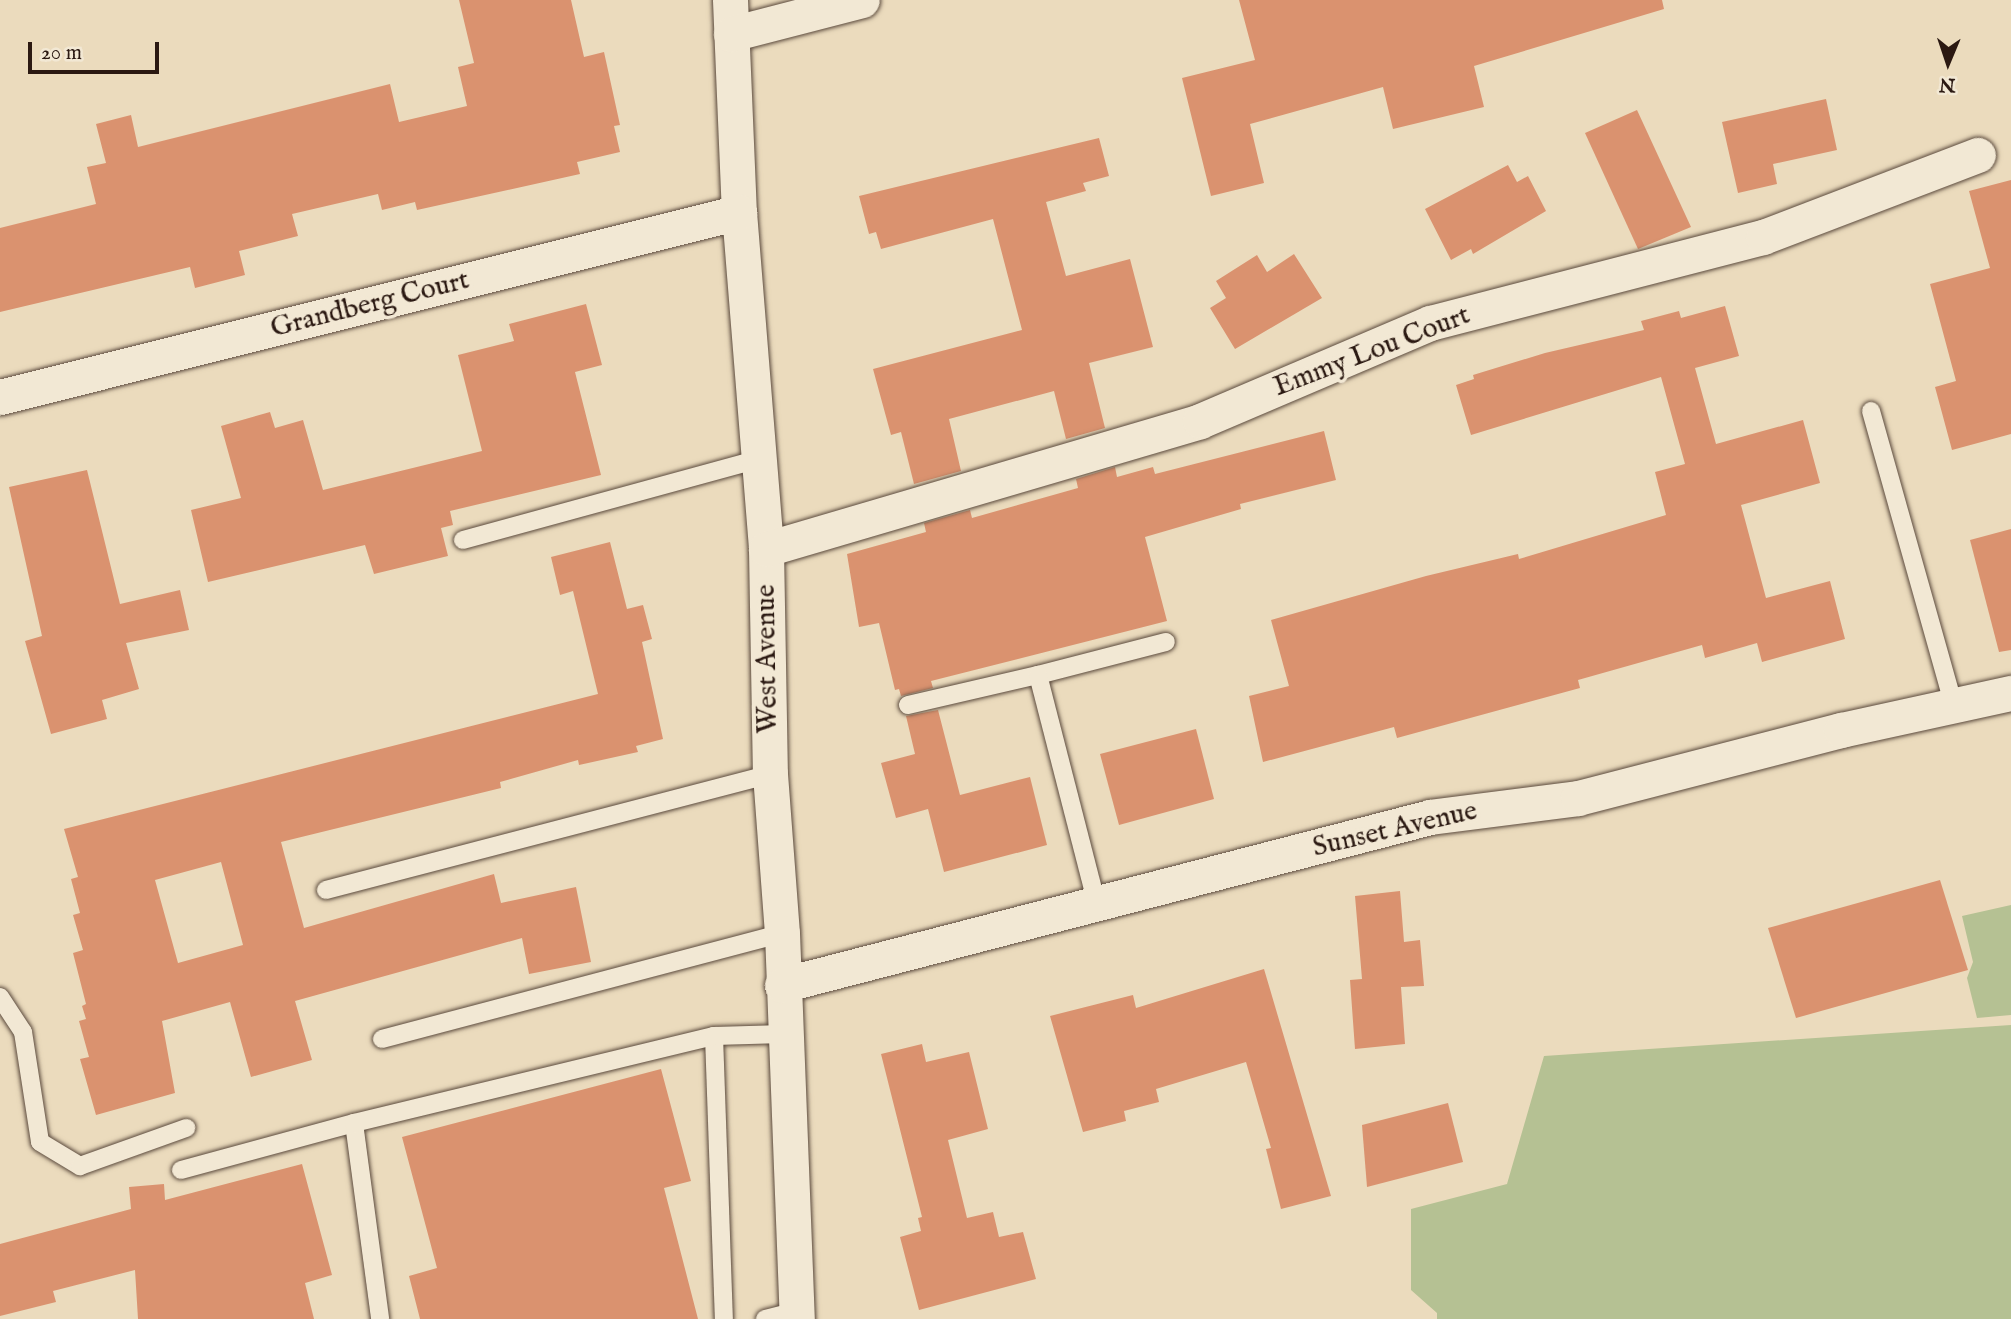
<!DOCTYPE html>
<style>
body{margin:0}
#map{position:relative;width:2011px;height:1319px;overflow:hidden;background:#ebdbbd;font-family:"IM FELL English",serif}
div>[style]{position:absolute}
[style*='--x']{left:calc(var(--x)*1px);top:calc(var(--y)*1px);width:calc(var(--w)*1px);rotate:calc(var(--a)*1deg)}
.green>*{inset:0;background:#b5c193}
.building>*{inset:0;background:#da926f}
.roads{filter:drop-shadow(0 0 2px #5b4a3d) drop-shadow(0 0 2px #5b4a3d)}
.lane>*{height:18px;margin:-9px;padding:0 9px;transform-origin:9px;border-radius:9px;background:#f2e8d4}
.street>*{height:35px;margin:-17.5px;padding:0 17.5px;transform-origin:17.5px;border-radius:17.5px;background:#f2e8d4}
span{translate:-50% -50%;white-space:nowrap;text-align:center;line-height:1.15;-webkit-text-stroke:7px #f2e8d4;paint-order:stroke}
.street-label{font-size:28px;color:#2b1912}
.north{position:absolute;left:1913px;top:28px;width:70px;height:70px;-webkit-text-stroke:5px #f2e8d4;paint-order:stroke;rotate:182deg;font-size:19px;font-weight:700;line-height:28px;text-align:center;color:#2b1912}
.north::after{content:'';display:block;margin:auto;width:24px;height:32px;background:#2b1912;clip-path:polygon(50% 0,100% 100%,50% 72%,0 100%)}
.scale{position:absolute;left:28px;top:42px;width:131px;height:32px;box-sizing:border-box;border:4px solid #2b1912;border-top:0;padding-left:9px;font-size:21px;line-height:24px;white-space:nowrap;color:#2b1912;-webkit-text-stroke:5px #f2e8d4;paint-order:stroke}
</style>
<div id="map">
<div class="green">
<i style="clip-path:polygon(2011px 905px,2011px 1015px,1977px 1018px,1967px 978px,1973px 962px,1962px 916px)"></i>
<i style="clip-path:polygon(2011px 1025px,2011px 1319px,1437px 1319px,1437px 1313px,1411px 1290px,1411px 1209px,1507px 1184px,1544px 1056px)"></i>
</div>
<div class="building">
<i style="clip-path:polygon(459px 0,571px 0,584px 57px,604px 52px,620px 125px,614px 126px,620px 152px,577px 162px,580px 174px,417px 210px,415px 202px,382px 210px,378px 194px,292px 214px,298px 236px,239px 251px,245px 275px,195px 288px,190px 267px,0 312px,0 228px,96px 204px,87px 167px,106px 163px,96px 124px,131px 115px,138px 147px,390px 84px,399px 122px,467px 106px,458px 67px,474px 63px)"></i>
<i style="clip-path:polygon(1239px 0,1662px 0,1664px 9px,1474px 66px,1484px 107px,1393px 129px,1383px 87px,1250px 124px,1264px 183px,1211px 196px,1182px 78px,1255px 60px)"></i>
<i style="clip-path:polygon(1826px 99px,1837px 150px,1773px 164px,1777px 184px,1738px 193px,1722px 122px)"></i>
<i style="clip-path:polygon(1637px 110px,1691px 227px,1638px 249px,1585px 133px)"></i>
<i style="clip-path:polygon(1099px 138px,1109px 176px,1083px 183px,1086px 191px,1046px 202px,1066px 276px,1130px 259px,1153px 347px,1089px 363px,1105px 428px,1066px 439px,1054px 391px,949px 419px,961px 471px,914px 484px,901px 432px,891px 435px,873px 369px,1022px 330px,993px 219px,881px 249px,876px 232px,869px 234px,859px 196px)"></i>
<i style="clip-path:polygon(1508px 165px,1517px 182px,1528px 176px,1546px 211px,1473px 254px,1471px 249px,1451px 260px,1425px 209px)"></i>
<i style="clip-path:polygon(2011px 180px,2011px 434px,1952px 450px,1935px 387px,1956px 381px,1930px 284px,1990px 268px,1969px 191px)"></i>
<i style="clip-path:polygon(1294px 254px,1322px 298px,1235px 349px,1210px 308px,1226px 298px,1216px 281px,1257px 255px,1267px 272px)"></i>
<i style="clip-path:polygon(586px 304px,602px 365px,575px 372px,601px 475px,450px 511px,453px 525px,441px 528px,448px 556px,374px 574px,365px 545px,208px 582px,191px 510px,241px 498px,221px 426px,270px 412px,275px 428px,303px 420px,323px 490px,482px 451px,458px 355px,514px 341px,509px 324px)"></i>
<i style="clip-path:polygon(1725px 306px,1739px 356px,1695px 368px,1716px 444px,1803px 420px,1820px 483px,1741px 505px,1766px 598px,1830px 581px,1845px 639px,1762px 662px,1757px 643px,1705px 658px,1702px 645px,1578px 680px,1580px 688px,1397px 738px,1394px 727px,1263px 762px,1249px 696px,1289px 686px,1271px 620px,1426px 576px,1518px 554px,1519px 559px,1666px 515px,1655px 472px,1685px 464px,1661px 377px,1471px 435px,1456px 385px,1474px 379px,1473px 375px,1545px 353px,1644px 330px,1641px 321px,1679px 311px,1681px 318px)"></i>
<i style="clip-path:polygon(1324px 431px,1336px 480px,1240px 504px,1241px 509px,1145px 537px,1167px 621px,931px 681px,933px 688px,901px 696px,899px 689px,895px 690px,879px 623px,859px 627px,847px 554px,926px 532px,924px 523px,970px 510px,972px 518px,1078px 488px,1076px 479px,1115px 467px,1117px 477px,1153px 467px,1155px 474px)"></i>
<i style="clip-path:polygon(87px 470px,120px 604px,180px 590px,189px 630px,126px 643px,139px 689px,102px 700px,107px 719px,51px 734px,25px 641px,42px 636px,9px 487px)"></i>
<i style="clip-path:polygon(2011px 529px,2011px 650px,1999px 652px,1970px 540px)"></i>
<i style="clip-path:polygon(evenodd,610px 542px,627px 609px,643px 605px,652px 639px,642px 642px,663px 739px,636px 746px,638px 752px,579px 765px,578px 760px,500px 782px,501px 788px,281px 842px,304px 928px,494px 874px,501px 903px,576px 887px,591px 962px,529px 974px,522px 938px,295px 1001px,312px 1060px,251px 1077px,230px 1002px,162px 1021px,175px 1093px,96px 1115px,80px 1059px,89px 1057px,79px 1021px,86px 1019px,82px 1006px,86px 1004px,73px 953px,83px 950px,73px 915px,80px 913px,71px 879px,78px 877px,64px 829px,598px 694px,573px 591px,560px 595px,551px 557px,610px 542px,221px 862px,243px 945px,178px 963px,155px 880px,221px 862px)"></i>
<i style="clip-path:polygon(938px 710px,960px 795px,1030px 777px,1047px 845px,944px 872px,928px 809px,896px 818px,881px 763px,915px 754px,906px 716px)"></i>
<i style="clip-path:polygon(1196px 729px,1214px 799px,1119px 825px,1100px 754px)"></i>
<i style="clip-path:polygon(1940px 880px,1968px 970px,1796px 1018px,1768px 928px)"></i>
<i style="clip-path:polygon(1400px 891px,1404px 942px,1420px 940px,1424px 986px,1401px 987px,1405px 1044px,1355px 1049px,1350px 980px,1362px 979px,1355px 896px)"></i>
<i style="clip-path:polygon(1264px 969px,1331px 1196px,1281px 1209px,1266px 1149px,1271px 1148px,1246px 1062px,1156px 1089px,1159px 1102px,1124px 1111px,1126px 1121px,1083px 1132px,1050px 1016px,1133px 995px,1136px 1008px)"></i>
<i style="clip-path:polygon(922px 1044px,926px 1062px,969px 1052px,988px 1129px,948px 1140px,967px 1218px,993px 1212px,999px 1237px,1023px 1232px,1036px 1279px,919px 1310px,900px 1237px,921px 1231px,918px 1218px,922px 1217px,881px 1054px)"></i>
<i style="clip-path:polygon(661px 1069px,691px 1181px,664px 1188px,698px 1319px,420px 1319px,409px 1276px,437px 1268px,402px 1137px)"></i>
<i style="clip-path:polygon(1448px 1103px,1463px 1162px,1367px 1187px,1362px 1125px)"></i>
<i style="clip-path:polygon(302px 1164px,332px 1275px,305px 1283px,314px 1319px,138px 1319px,135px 1270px,53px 1291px,56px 1302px,0 1316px,0 1244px,131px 1209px,129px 1187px,164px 1184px,165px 1200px)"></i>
</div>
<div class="roads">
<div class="lane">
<i style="--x:1871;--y:411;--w:307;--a:74.3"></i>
<i style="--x:463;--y:540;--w:308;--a:-15.3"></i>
<i style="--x:1038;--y:675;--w:132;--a:-14.5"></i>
<i style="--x:908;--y:705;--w:133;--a:-13"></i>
<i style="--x:1038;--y:675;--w:236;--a:75.6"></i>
<i style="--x:326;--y:890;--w:459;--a:-14.6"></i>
<i style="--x:0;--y:997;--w:42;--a:56.7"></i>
<i style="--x:23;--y:1032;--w:111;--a:81.2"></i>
<i style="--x:40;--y:1142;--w:47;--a:31"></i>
<i style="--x:80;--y:1166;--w:113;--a:-19.7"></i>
<i style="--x:714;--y:1036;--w:283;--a:88"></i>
<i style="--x:382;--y:1039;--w:414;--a:-14.8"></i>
<i style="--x:354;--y:1123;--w:198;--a:82.4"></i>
<i style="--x:181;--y:1170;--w:179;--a:-15.2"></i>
<i style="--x:354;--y:1123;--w:370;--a:-13.6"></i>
<i style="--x:714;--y:1036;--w:70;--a:-1.6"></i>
<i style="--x:765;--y:1319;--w:32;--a:-14"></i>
</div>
<div class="street">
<i style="--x:730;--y:0;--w:212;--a:87.6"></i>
<i style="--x:739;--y:212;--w:338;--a:85.4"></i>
<i style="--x:766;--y:549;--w:225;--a:89"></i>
<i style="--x:770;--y:774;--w:159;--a:85.7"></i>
<i style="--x:782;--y:933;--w:386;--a:87.8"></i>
<i style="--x:731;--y:34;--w:135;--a:-14.5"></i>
<i style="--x:0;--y:397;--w:762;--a:-14.05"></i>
<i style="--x:766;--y:549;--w:452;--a:-16.4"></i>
<i style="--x:1200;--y:421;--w:250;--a:-23.1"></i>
<i style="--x:1430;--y:323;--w:344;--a:-14.5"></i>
<i style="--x:1763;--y:237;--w:230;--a:-20.9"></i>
<i style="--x:782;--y:985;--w:669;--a:-14.53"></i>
<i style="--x:1430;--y:817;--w:149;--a:-7.3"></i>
<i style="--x:1578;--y:798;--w:272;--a:-14.5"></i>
<i style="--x:1841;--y:730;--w:174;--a:-12.3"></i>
</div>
</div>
<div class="street-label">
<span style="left:370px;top:305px;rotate:-14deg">Grandberg Court</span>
<span style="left:1372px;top:352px;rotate:-21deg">Emmy Lou Court</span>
<span style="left:768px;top:659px;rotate:-91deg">West Avenue</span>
<span style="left:1395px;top:830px;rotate:-13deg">Sunset Avenue</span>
</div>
<div class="north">N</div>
<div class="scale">20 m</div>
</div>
